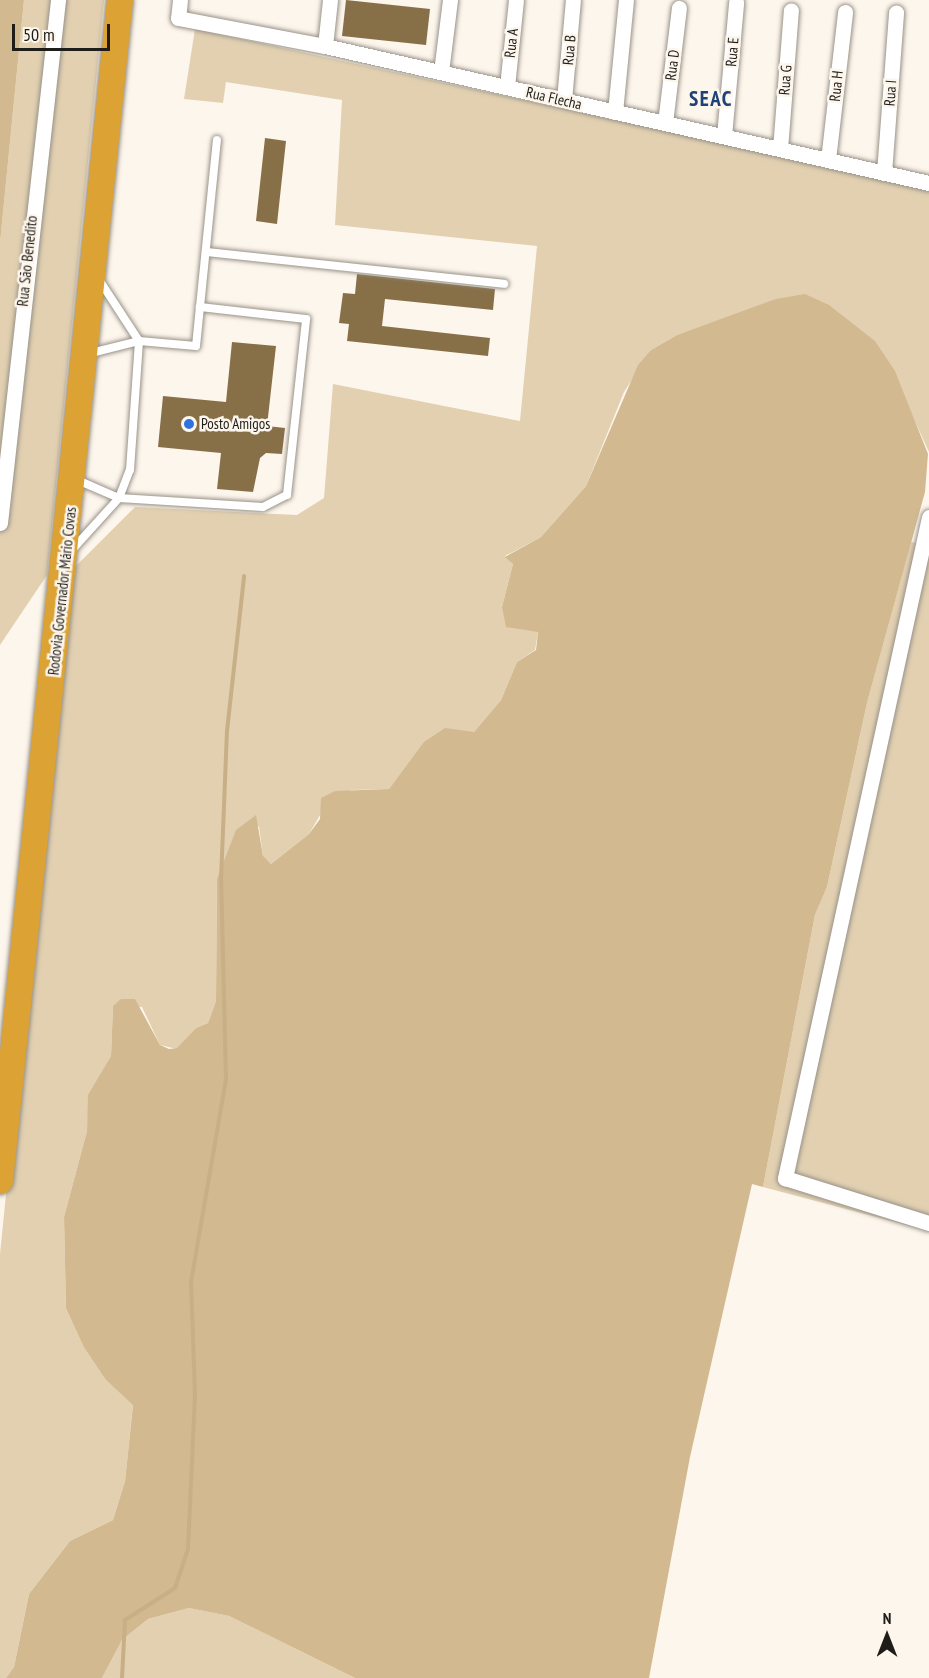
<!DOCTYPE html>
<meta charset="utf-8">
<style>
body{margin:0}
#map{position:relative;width:929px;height:1678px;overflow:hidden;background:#fdf6ec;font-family:"PT Sans Narrow",sans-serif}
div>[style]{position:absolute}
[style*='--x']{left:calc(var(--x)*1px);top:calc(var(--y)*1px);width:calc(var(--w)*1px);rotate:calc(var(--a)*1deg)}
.green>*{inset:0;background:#e2d0b1}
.forest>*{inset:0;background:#d2b990}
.stream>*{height:4px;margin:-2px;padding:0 2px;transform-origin:2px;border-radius:2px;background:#c8af86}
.building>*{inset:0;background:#876f48}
.roads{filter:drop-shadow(0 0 2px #989288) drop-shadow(0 0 2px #989288)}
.lane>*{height:8px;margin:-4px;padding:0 4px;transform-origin:4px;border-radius:4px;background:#fff}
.street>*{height:15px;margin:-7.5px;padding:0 7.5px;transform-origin:7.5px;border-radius:7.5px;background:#fff}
.highway>*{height:26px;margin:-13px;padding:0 13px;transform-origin:13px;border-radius:13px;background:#dca334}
.dots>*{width:16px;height:16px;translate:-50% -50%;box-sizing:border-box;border:3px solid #fdf6ec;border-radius:50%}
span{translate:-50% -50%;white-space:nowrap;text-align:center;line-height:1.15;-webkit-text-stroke:5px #fdf6ec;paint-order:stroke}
.street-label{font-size:15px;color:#1f1d19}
.poi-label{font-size:15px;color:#1f1d19}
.left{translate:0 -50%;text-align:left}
.district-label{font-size:21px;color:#204177;font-weight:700;letter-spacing:1.5px}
.north{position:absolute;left:857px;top:1606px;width:60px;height:60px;-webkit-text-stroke:4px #fdf6ec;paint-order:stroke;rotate:0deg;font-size:16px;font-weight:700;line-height:24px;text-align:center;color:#1f1d19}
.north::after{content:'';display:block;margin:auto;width:21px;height:27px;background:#1f1d19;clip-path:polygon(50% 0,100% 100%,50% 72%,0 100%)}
.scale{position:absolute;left:12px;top:24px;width:98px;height:27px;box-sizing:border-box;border:3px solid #1f1d19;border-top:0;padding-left:8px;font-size:18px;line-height:21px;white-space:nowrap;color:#1f1d19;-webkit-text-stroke:4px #fdf6ec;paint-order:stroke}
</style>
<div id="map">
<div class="green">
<i style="clip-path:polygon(24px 0,104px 0,47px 575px,0 645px,0 243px)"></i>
<i style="clip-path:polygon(195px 29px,929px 188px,929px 452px,913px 417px,737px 314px,677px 335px,651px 350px,624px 392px,586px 486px,541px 537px,505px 556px,513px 564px,502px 607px,538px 632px,535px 650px,517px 662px,501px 700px,474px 732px,425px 742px,389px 789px,351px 790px,323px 810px,309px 834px,271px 864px,263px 857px,259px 826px,217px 879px,216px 1001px,208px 1023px,196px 1028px,177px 1049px,160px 1045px,142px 1007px,113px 1006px,111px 1056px,89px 1095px,87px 1131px,64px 1217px,66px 1308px,106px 1380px,133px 1404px,125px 1481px,113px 1520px,70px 1541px,29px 1594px,14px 1667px,6px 1678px,0 1678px,0 1254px,69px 573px,135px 507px,297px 515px,324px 498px,333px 384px,520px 421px,537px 246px,335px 225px,342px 100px,226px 82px,223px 103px,184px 99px)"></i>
<i style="clip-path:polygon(911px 542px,929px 545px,929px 1231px,763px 1187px,815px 915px,827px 887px,867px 703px)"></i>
<i style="clip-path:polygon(189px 1608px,229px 1616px,355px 1678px,102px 1678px,122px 1640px,148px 1619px)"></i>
</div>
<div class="forest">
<i style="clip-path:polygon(0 0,24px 0,0 243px)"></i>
<i style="clip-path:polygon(805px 294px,829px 305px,875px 341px,895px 371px,928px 454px,925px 492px,867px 703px,827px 887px,815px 915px,763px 1187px,752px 1184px,690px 1457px,649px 1678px,355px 1678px,229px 1616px,189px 1608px,148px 1619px,122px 1640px,102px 1678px,6px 1678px,14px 1667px,29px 1594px,70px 1541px,113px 1520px,125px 1481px,133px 1405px,106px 1380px,84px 1347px,66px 1308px,64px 1217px,87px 1131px,88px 1095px,111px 1056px,113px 1006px,121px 999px,135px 999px,160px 1045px,169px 1049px,177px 1048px,196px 1028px,208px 1023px,216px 1001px,217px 879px,236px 830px,256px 815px,263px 856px,271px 864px,309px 834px,320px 819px,321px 798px,335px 791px,389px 789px,424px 742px,445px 728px,474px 732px,501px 700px,517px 662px,536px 650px,538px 632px,506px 627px,502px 607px,513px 564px,505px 557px,541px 537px,586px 486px,638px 365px,651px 350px,677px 335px,776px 299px)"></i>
</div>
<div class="stream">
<i style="--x:122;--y:1678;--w:58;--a:-87"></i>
<i style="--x:125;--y:1620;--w:59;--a:-32.6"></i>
<i style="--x:175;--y:1588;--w:41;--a:-71.6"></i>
<i style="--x:188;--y:1549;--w:154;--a:-87.4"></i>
<i style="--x:195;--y:1395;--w:113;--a:-92"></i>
<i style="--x:191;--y:1282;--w:206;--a:-80.2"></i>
<i style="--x:226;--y:1079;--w:199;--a:-91.4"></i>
<i style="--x:221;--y:880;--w:149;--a:-87.7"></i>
<i style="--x:227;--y:731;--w:156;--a:-83.7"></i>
</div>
<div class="building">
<i style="clip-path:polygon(346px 0,430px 9px,426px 45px,342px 36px)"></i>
<i style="clip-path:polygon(265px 138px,286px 141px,277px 224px,256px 221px)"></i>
<i style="clip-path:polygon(357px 274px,495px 289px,493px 310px,385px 299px,382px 326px,490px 338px,488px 356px,347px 341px,349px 324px,339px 323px,343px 293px,355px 294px)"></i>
<i style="clip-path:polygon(232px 342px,276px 346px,267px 426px,285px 428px,282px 454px,266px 453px,260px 458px,253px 492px,217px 489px,221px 453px,158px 447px,163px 396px,226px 402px)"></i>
</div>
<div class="roads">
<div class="lane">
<i style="--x:206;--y:252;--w:300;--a:6.1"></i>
<i style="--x:87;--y:354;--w:54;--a:-14"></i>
<i style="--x:139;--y:341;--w:57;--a:5"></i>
<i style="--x:196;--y:346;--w:207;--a:-84.2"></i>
<i style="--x:75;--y:479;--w:48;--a:23.4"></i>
<i style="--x:119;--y:498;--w:144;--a:3.6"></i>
<i style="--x:263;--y:507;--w:27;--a:-27"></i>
<i style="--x:287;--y:495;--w:177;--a:-83.8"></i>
<i style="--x:306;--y:319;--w:107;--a:-173.5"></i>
<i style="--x:71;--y:551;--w:72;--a:-47.8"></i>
<i style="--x:119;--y:498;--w:30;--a:-69"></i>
<i style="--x:130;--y:470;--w:129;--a:-86"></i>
<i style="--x:139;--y:341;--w:75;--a:-123.1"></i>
</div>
<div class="street">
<i style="--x:180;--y:0;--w:18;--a:96"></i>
<i style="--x:178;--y:18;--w:150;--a:10.8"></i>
<i style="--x:325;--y:46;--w:619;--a:12.78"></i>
<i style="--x:325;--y:46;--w:46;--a:-83.8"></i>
<i style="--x:441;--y:72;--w:73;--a:-82.9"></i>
<i style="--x:507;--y:87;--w:87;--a:-84.1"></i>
<i style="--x:564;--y:100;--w:100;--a:-84.9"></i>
<i style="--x:615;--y:112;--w:113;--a:-84.4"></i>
<i style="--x:665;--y:123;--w:116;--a:-83.1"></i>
<i style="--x:724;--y:136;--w:134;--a:-84.8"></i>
<i style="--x:780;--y:149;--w:139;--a:-85.5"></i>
<i style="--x:828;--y:160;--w:149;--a:-83.4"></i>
<i style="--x:884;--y:173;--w:161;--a:-85.7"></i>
<i style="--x:929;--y:517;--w:677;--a:102.29"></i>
<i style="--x:785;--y:1178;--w:151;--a:17.4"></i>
<i style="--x:0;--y:523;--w:526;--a:-83.67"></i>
</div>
<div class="highway">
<i style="--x:0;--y:1181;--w:1187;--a:-84.2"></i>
</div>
</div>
<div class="dots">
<i style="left:189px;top:424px;background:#2e73e0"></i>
</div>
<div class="street-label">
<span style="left:511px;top:43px;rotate:-84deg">Rua A</span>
<span style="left:569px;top:50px;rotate:-85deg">Rua B</span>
<span style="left:732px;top:52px;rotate:-85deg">Rua E</span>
<span style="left:672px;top:65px;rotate:-83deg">Rua D</span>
<span style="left:785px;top:80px;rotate:-86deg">Rua G</span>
<span style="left:836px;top:86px;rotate:-84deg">Rua H</span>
<span style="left:890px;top:93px;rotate:-86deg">Rua I</span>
<span style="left:554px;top:98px;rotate:13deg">Rua Flecha</span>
<span style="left:27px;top:261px;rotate:-84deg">Rua São Benedito</span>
<span style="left:62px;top:591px;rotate:-84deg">Rodovia Governador Mário Covas</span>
</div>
<div class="poi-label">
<span class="left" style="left:201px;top:424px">Posto Amigos</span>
</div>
<div class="district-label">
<span style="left:711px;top:99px">SEAC</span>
</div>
<div class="north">N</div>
<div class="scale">50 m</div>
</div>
